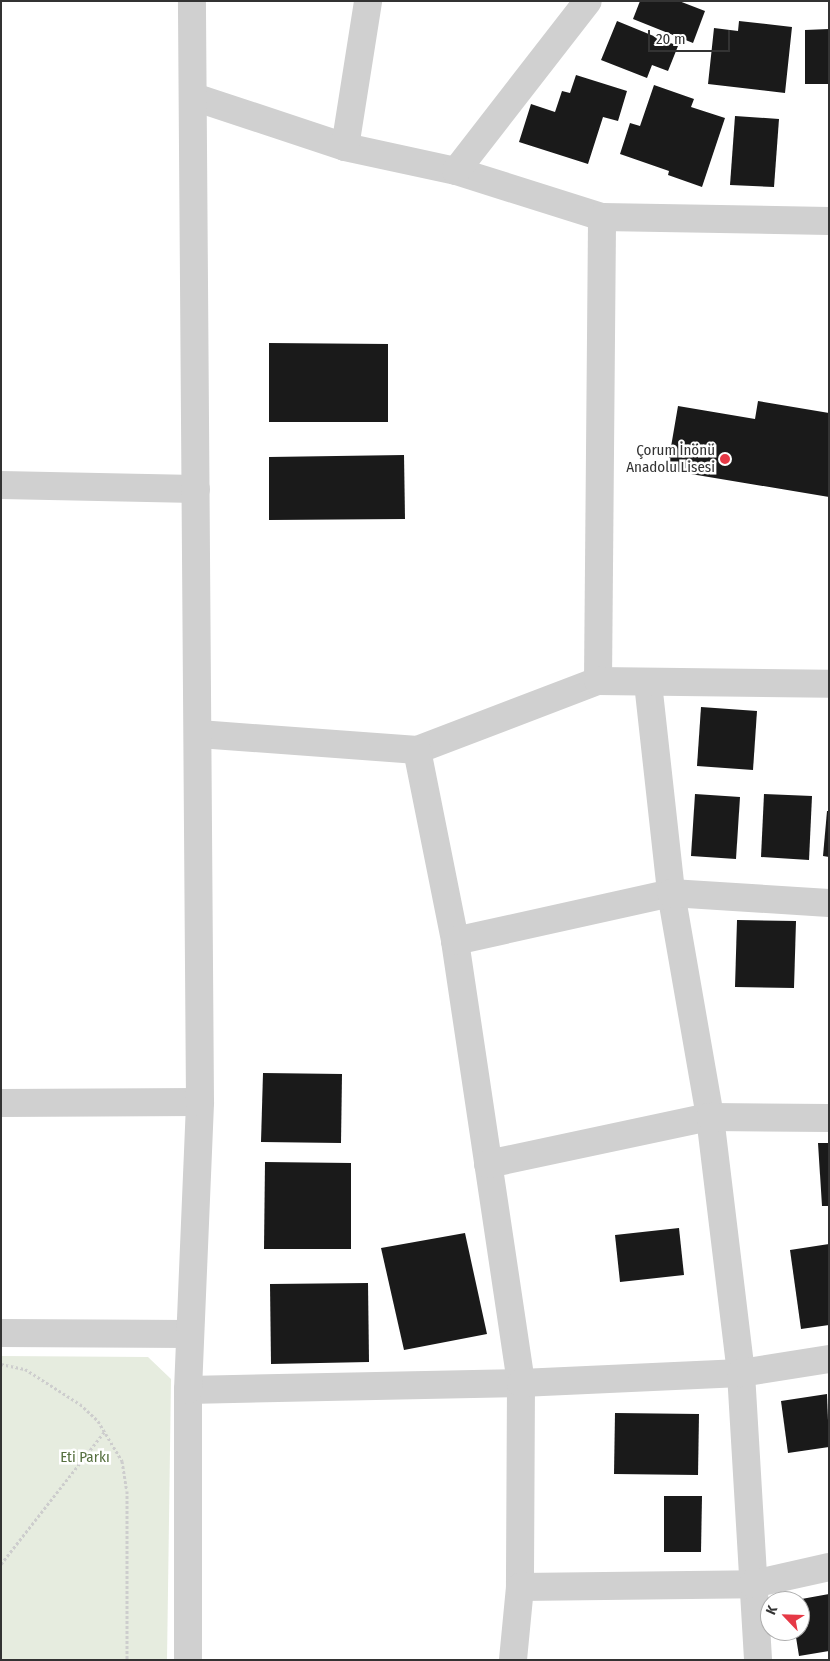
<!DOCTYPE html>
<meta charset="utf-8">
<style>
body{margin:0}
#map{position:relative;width:830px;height:1661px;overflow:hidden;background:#fff;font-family:"Fira Sans Condensed",sans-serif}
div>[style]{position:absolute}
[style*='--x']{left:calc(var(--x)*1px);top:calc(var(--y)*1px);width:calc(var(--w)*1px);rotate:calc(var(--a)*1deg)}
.green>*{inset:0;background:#e6ecdf}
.building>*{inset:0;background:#1a1a1a}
.path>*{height:3px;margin-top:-1.5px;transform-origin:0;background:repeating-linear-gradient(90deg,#cdcdcd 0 2.5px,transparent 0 5px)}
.minor>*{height:28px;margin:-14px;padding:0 14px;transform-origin:14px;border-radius:14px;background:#d0d0d0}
.tertiary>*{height:28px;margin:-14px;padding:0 14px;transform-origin:14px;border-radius:14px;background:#d0d0d0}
.dots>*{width:14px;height:14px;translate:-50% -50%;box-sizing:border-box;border:2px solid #fff;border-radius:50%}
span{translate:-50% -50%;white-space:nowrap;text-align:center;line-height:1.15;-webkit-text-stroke:5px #fff;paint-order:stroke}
.poi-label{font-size:15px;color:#333}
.right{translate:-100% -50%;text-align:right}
.park-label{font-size:15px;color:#56703f}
.frame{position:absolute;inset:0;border:2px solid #333;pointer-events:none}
.north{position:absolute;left:760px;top:1591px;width:50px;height:50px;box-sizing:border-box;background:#fff;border:1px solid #adadad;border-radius:50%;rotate:294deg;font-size:14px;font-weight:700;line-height:20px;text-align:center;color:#333}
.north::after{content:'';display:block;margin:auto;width:18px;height:22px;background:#e63946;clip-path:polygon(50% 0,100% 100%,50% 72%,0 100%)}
.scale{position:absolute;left:648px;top:30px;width:82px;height:22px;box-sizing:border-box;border:2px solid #333;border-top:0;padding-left:6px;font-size:15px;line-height:18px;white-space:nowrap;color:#333;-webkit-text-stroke:4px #fff;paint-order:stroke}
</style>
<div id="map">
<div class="green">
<i style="clip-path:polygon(1px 1356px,148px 1357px,171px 1379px,167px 1660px,1px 1660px)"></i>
</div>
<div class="building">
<i style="clip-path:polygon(640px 1px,679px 1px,705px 11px,693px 43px,633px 19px)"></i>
<i style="clip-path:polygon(617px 21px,678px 46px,668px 71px,652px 65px,647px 78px,601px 60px)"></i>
<i style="clip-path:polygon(739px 21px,792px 27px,785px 93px,708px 84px,714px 28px,738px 31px)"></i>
<i style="clip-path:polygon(829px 29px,829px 84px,805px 84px,805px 30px)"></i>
<i style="clip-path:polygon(576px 75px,627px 91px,618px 121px,603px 117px,588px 164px,519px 142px,531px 104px,555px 112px,562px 91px,570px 93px)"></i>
<i style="clip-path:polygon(654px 85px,694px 99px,691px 107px,725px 118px,702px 187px,668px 175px,669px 171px,620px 154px,630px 123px,640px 126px)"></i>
<i style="clip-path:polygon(735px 116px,779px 119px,774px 187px,730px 185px)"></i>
<i style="clip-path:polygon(269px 343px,388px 344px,388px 422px,269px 422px)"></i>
<i style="clip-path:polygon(758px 401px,829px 413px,829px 497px,667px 470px,678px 406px,755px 419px)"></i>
<i style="clip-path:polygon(404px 455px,405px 519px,269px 520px,269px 457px)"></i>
<i style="clip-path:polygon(701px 707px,757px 711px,753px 770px,697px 766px)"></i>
<i style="clip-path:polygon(695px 794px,740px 797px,736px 859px,691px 856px)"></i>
<i style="clip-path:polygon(764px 794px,812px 796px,809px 860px,761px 857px)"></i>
<i style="clip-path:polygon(827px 811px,829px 811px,829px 857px,823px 856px)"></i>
<i style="clip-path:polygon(737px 920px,796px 921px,794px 988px,735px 987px)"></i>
<i style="clip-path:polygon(263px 1073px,342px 1074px,341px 1143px,261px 1142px)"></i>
<i style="clip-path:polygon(818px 1143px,829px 1143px,829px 1206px,822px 1206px)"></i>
<i style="clip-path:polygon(265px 1162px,351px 1163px,351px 1249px,264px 1249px)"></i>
<i style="clip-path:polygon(679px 1228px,684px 1275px,620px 1282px,615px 1235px)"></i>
<i style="clip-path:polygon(465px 1233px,487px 1334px,404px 1350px,381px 1248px)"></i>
<i style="clip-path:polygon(829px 1244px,829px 1325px,801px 1329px,790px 1250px)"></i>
<i style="clip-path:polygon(368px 1283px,369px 1362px,271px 1364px,270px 1284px)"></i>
<i style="clip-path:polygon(827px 1394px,829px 1447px,788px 1453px,781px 1401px)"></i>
<i style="clip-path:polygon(615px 1413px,699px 1414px,698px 1475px,614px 1474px)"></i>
<i style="clip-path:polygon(664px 1496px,702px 1496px,701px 1552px,664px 1552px)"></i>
<i style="clip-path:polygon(829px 1594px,829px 1651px,799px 1656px,795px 1631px,800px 1631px,800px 1601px,796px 1600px)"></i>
</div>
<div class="path">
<i style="--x:1;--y:1364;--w:25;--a:12"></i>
<i style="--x:25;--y:1369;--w:65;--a:32.5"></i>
<i style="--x:80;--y:1404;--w:25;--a:43"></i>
<i style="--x:98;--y:1421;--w:47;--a:59"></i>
<i style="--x:122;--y:1461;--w:30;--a:81"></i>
<i style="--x:127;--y:1491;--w:169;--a:90"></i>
<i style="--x:1;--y:1564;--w:169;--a:-52"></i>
</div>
<div class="minor">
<i style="--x:194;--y:97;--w:159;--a:18.3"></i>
<i style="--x:345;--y:147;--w:114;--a:12.2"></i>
<i style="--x:456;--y:171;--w:153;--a:17.5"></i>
<i style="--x:602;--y:217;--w:227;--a:1"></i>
<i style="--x:345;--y:147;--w:148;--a:-81"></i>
<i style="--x:456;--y:171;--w:215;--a:-52.2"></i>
<i style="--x:1;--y:485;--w:195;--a:1.2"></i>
<i style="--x:598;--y:681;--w:464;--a:-89.5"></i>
<i style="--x:648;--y:683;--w:211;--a:83.7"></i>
<i style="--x:671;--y:893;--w:227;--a:80.1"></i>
<i style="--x:710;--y:1117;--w:258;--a:83.1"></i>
<i style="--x:741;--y:1373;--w:288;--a:86.6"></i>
<i style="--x:199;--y:734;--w:219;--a:4.2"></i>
<i style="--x:417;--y:750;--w:194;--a:-20.9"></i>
<i style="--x:598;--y:681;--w:231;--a:0.7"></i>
<i style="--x:417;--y:750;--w:195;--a:78.7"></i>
<i style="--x:455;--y:941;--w:447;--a:81.5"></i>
<i style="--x:521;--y:1383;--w:204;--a:90.3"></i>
<i style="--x:520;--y:1587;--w:73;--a:95.5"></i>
<i style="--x:455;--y:941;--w:221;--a:-12.5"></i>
<i style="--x:671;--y:893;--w:158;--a:3.6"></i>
<i style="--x:488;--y:1164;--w:227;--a:-12"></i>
<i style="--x:710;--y:1117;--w:119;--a:0.5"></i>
<i style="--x:1;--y:1333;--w:189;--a:0.3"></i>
<i style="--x:188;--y:1390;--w:333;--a:-1.2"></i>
<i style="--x:521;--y:1383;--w:220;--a:-2.6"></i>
<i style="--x:741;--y:1373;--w:89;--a:-9"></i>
<i style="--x:520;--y:1587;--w:233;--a:-0.7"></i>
<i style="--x:753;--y:1584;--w:78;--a:-12.6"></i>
</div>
<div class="tertiary">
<i style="--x:1;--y:1103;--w:199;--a:-0.3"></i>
<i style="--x:188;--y:1660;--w:270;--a:-90"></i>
<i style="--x:188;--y:1390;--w:288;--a:-87.6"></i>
<i style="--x:200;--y:1102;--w:1101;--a:-90.42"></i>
</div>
<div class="dots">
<i style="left:725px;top:459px;background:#e63946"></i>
</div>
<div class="poi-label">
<span class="right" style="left:715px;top:459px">Çorum İnönü<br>Anadolu Lisesi</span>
</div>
<div class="park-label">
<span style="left:85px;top:1458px">Eti Parkı</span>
</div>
<div class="frame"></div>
<div class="north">K</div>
<div class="scale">20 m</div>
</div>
